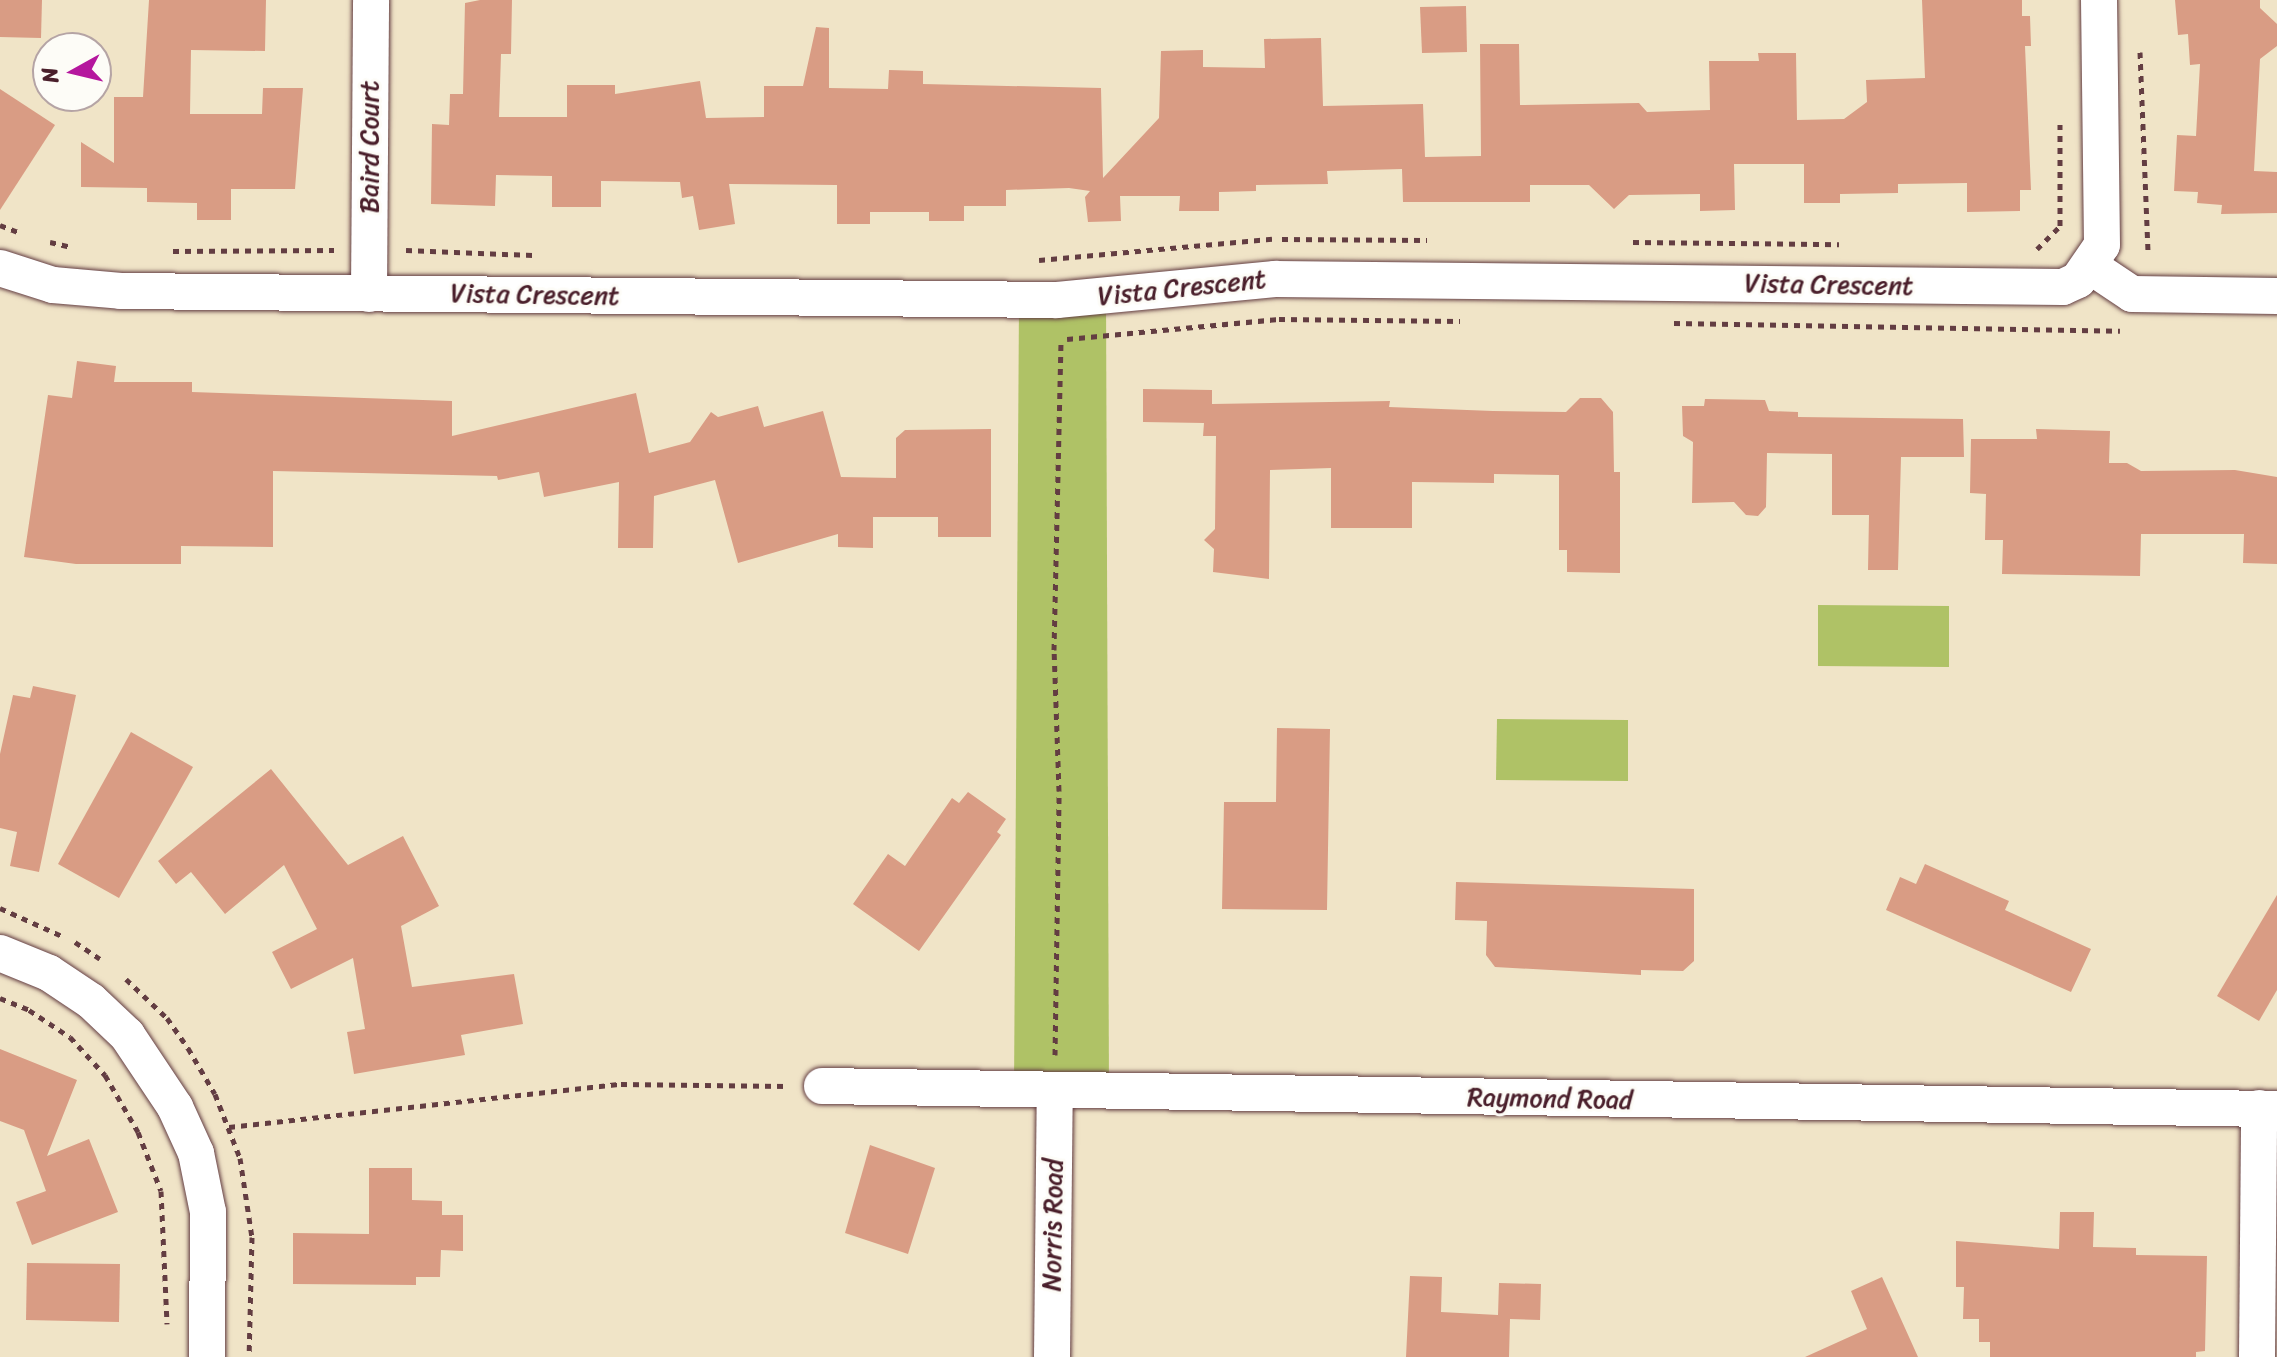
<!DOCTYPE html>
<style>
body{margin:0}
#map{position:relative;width:2277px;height:1357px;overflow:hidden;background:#f0e4c7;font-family:Sriracha,sans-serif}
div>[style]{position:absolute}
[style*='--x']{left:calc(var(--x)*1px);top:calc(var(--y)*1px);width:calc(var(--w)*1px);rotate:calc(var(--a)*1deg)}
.green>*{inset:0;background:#afc266}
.building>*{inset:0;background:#d99c84}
.path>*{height:5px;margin-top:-2.5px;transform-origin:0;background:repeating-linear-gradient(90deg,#633d42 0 6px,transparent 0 12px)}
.roads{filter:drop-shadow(0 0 2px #633d42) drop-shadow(0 0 2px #633d42)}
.minor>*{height:36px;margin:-18px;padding:0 18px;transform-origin:18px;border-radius:18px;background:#fff}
span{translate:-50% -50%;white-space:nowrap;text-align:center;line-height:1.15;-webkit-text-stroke:6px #fdfcf7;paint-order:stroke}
.street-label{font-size:26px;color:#4a1f2b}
.north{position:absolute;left:32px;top:32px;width:80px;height:80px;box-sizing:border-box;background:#fdfcf7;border:2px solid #b5a4a5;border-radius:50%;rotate:262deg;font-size:22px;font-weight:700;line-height:32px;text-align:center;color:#4a1f2b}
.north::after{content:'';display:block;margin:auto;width:28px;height:36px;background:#b5179e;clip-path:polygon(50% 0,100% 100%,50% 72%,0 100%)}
</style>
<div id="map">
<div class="green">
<i style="clip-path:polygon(1106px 295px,1109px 1093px,1014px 1091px,1019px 300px)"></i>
<i style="clip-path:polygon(1818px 605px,1949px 606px,1949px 667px,1818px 666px)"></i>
<i style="clip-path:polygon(1497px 719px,1628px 720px,1628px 781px,1496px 780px)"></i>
</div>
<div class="building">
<i style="clip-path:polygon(0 0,42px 0,41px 38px,0 37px)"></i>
<i style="clip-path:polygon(149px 0,266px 0,265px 51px,191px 50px,190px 114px,262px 114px,263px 88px,303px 88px,295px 189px,231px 189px,231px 220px,197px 220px,197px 203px,147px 202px,147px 188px,81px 187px,81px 142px,114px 163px,114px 97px,143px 97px)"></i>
<i style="clip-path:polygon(480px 0,512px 0,511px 54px,501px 54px,499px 117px,567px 117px,567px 85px,615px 85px,615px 94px,700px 81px,706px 118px,764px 117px,764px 86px,803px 86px,816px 27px,829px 28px,829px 88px,888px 89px,889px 70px,923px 71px,923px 84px,1101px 88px,1103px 178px,1159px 118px,1161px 51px,1203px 50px,1203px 67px,1265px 68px,1264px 39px,1321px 38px,1323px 106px,1423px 104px,1425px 157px,1481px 156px,1480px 44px,1519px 44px,1520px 105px,1639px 103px,1647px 112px,1710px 110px,1709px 61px,1759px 61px,1758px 53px,1796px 53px,1797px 120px,1844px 119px,1867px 102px,1866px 80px,1925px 78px,1922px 0,2022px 0,2022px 16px,2030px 16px,2031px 46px,2025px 46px,2031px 190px,2020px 190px,2020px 211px,1967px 212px,1967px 183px,1898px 184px,1898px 193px,1840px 194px,1840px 203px,1804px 203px,1804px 164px,1734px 164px,1735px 210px,1700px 211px,1700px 194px,1629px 195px,1614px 209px,1589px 185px,1530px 185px,1530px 202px,1403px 202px,1402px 169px,1327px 171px,1328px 184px,1256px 185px,1256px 191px,1219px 192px,1219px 211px,1179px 211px,1180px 196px,1120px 196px,1121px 221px,1088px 222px,1085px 197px,1090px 191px,1069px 188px,1006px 190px,1006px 206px,964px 206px,964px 221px,929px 221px,929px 212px,870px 212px,870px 224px,837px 224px,837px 185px,729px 184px,735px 224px,699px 230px,693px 196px,682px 198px,680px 182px,601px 181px,601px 207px,552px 207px,552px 176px,496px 175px,495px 206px,431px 204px,432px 124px,449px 125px,450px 94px,463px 94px,465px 3px)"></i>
<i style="clip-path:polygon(2175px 0,2260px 0,2260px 8px,2277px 24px,2277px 46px,2260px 59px,2254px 171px,2277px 172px,2277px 213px,2221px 214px,2222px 205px,2197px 203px,2198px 192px,2174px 191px,2177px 135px,2196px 136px,2200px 64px,2190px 65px,2188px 34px,2178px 35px)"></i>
<i style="clip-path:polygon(1466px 6px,1467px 52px,1422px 53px,1420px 7px)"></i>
<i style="clip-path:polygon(0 89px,55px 125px,0 210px)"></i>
<i style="clip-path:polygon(77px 361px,116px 366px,114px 382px,192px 382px,192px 392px,452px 401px,452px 436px,636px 393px,649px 453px,690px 442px,711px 412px,718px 417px,758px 406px,764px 427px,823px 411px,841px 477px,896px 478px,896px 438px,905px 430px,991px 429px,991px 537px,938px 537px,938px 517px,873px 517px,873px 548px,838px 547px,838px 534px,738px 563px,715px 480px,654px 496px,653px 548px,618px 548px,619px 482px,544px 497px,539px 472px,498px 480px,497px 476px,273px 471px,273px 547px,181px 546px,181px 564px,76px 564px,24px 557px,48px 395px,72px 398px)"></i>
<i style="clip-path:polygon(1143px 389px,1212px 390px,1212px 404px,1390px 401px,1389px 407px,1493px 411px,1566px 412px,1580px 398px,1601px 398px,1613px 412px,1614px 472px,1620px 472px,1620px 573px,1567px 572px,1567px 550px,1559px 550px,1559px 475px,1494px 474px,1494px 483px,1412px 482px,1412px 528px,1331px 528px,1331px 468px,1270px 470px,1269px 579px,1213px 572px,1214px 549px,1204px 540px,1215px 529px,1216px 436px,1203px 436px,1204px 423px,1143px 422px)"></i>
<i style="clip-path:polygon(1705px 399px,1765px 400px,1769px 411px,1798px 412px,1798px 417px,1963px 419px,1964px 457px,1901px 457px,1898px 570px,1868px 570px,1869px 515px,1832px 515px,1832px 454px,1767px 453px,1766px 507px,1758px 516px,1746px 515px,1734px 502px,1692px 503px,1693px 442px,1683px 436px,1682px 406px,1704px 406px)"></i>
<i style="clip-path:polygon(2036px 429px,2110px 431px,2109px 463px,2127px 463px,2141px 471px,2235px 470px,2277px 477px,2277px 564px,2243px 563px,2244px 534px,2141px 534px,2140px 576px,2002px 574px,2003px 540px,1985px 540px,1986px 494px,1970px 493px,1971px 439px,2037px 439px)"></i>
<i style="clip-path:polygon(33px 686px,76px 695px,39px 872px,10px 866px,17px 832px,0 828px,0 754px,13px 695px,30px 698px)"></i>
<i style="clip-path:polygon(1277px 728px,1330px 729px,1327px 910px,1222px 909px,1224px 802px,1276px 802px)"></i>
<i style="clip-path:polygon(131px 732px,193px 767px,119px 898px,58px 864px)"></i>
<i style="clip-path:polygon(271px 769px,348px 865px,403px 836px,439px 906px,401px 926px,412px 987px,514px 974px,523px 1024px,461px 1035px,465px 1055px,354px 1074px,347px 1032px,365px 1029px,353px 958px,291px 989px,272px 952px,317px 929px,284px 865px,225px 914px,191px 872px,176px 884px,158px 861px)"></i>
<i style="clip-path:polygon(968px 792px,1006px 819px,997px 832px,1001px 835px,919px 951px,853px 904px,888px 854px,905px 866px,952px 798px,959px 803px)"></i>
<i style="clip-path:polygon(1925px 864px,2009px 901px,2005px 910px,2091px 949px,2071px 992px,1886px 910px,1900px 877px,1916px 884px)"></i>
<i style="clip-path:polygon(1456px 882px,1694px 889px,1694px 961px,1683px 971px,1641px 970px,1641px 975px,1495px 967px,1486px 955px,1487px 921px,1455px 920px)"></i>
<i style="clip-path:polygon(2277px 895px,2277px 990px,2259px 1021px,2217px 996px)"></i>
<i style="clip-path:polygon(0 1049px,77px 1080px,47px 1156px,89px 1139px,118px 1212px,32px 1245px,16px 1202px,46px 1191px,24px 1130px,0 1121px)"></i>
<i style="clip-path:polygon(870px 1145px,935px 1168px,908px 1254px,845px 1233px)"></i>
<i style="clip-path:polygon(369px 1168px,412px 1168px,412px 1200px,442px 1201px,442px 1215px,463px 1215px,463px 1251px,441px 1250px,440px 1277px,416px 1277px,416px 1285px,293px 1284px,293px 1233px,369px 1234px)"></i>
<i style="clip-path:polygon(2060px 1212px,2094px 1212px,2093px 1247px,2136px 1248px,2136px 1255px,2207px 1256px,2205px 1351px,2196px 1352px,2196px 1357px,1990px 1357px,1990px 1342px,1979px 1342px,1979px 1319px,1963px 1319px,1964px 1287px,1956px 1287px,1956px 1241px,2059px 1249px)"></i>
<i style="clip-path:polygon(27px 1263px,120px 1264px,119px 1322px,26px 1320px)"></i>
<i style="clip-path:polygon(1410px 1276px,1442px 1277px,1441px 1312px,1498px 1315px,1499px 1283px,1541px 1284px,1540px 1320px,1510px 1319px,1509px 1357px,1406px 1357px)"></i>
<i style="clip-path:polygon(1882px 1277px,1918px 1357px,1805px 1357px,1867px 1329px,1851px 1291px)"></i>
</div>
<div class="path">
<i style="--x:2140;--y:52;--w:203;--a:87.7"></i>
<i style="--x:0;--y:225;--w:19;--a:21"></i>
<i style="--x:1282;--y:239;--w:145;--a:0.4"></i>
<i style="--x:50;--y:242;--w:22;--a:13"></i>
<i style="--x:1633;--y:242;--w:206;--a:0.6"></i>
<i style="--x:2037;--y:249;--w:33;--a:-45"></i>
<i style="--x:2060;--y:226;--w:105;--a:-90"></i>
<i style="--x:406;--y:250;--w:127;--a:2.3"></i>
<i style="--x:173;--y:251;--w:161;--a:-0.4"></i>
<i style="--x:1039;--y:260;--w:234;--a:-5.2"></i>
<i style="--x:1674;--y:323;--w:446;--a:1"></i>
<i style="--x:1067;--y:339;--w:213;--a:-5.4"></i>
<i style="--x:1279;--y:319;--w:181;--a:0.6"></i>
<i style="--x:0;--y:908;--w:68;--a:24.3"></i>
<i style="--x:75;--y:942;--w:30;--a:34"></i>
<i style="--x:126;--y:979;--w:57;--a:43.6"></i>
<i style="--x:167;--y:1018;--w:37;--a:55"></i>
<i style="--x:188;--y:1048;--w:53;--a:59.6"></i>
<i style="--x:215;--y:1094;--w:69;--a:68.7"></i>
<i style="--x:240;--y:1158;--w:80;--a:81.4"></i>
<i style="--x:252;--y:1237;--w:120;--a:91.4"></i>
<i style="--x:0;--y:998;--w:31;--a:22"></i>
<i style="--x:29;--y:1010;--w:49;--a:33.4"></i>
<i style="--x:70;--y:1037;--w:52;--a:47.4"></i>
<i style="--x:105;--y:1075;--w:66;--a:59.9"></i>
<i style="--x:138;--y:1132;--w:63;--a:68.7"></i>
<i style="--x:161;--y:1191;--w:133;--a:87.4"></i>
<i style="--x:1055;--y:1055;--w:264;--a:-89.1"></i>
<i style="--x:1059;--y:791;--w:141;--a:-92"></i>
<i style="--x:1054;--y:650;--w:311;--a:-88.7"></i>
<i style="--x:229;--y:1127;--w:394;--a:-6.3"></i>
<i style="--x:621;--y:1084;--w:168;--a:0.7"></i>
</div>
<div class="roads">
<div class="minor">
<i style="--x:2090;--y:266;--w:50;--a:33.7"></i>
<i style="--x:2132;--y:294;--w:145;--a:0.8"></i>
<i style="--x:0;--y:268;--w:56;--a:17.8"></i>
<i style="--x:53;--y:285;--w:68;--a:5"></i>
<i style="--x:121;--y:291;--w:936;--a:0.55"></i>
<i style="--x:1057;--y:300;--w:219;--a:-5.5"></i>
<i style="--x:1275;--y:279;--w:788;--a:0.58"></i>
<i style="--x:2063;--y:287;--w:17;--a:-25"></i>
<i style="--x:2078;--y:280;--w:42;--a:-55.6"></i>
<i style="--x:2102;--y:245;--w:245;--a:-90.7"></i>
<i style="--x:369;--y:294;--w:294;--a:-89.6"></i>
<i style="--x:0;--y:953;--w:53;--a:22.2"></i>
<i style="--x:49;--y:973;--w:50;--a:33.7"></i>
<i style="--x:91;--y:1001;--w:50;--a:43.4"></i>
<i style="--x:127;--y:1035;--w:87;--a:56.3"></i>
<i style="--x:175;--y:1107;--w:51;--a:65.5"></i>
<i style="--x:196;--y:1153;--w:60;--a:78.5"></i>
<i style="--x:208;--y:1212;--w:145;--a:90.4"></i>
<i style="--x:822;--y:1086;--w:1455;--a:0.91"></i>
<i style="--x:1052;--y:1357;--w:265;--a:-89.4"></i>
<i style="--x:2257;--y:1357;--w:249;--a:-89.5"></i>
</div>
</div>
<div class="street-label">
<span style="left:370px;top:147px;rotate:-90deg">Baird Court</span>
<span style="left:1829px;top:285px;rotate:1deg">Vista Crescent</span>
<span style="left:1182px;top:288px;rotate:-6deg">Vista Crescent</span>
<span style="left:535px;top:295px;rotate:1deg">Vista Crescent</span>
<span style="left:1550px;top:1099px;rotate:1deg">Raymond Road</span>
<span style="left:1053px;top:1225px;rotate:-89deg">Norris Road</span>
</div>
<div class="north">N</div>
</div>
